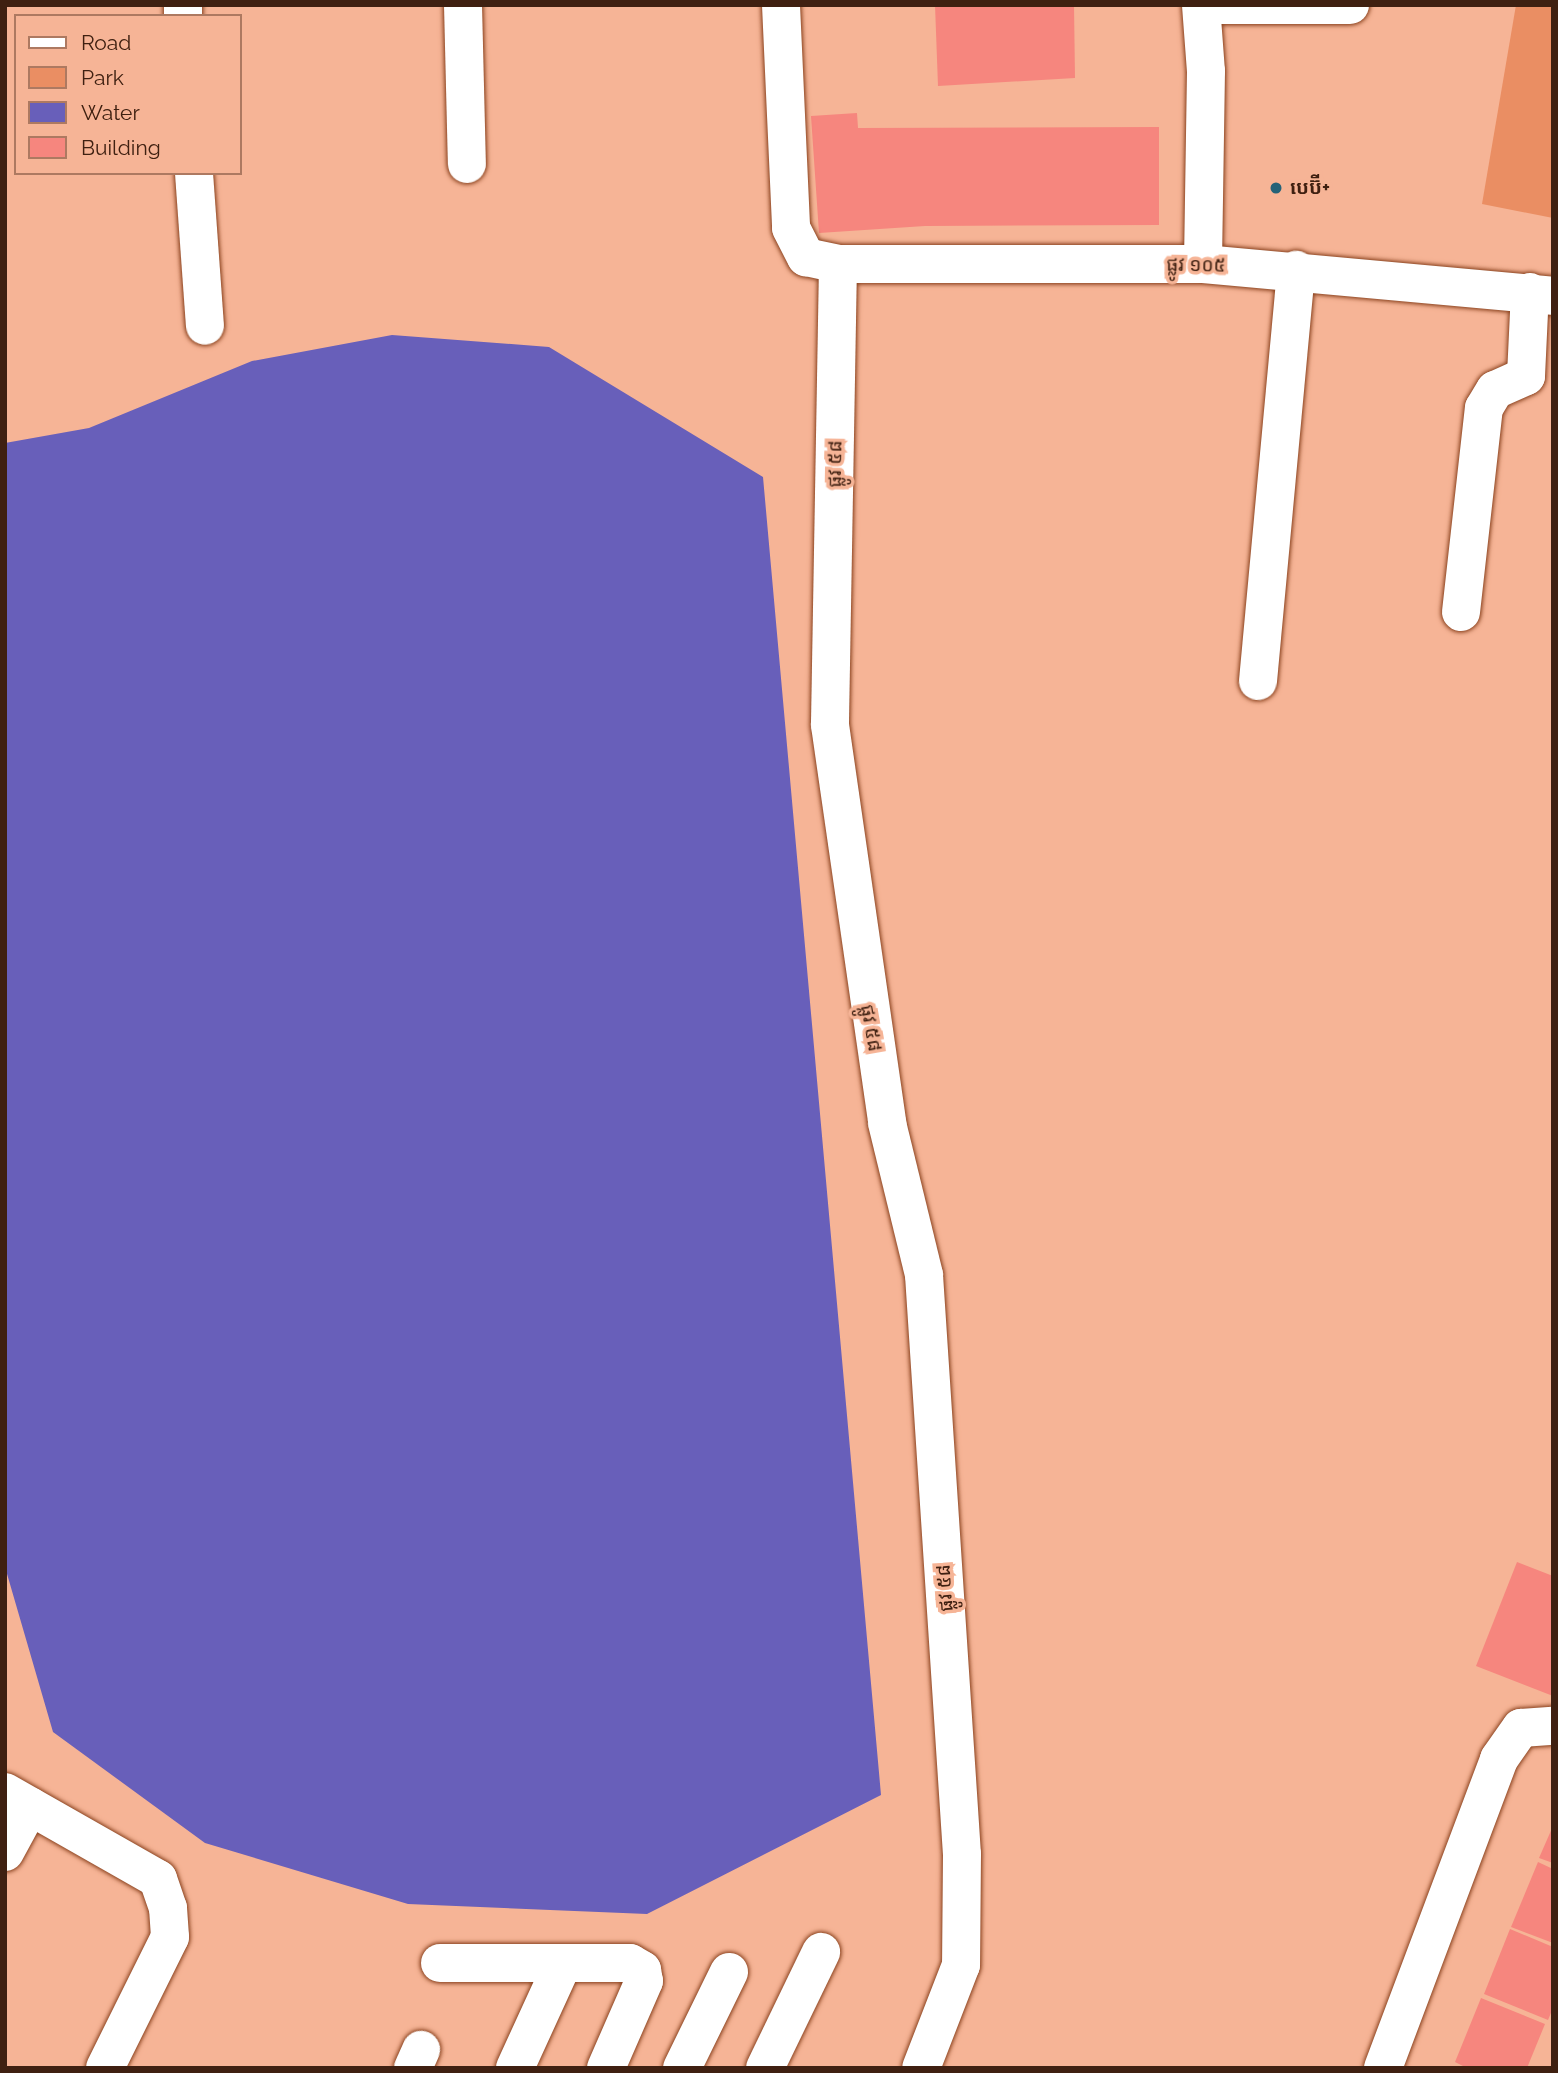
<!DOCTYPE html>
<meta charset="utf-8">
<style>
body{margin:0}
#map{position:relative;width:1558px;height:2073px;overflow:hidden;background:#f6b496;font-family:Raleway,"Noto Sans Khmer",sans-serif}
div>[style]{position:absolute}
[style*='--x']{left:calc(var(--x)*1px);top:calc(var(--y)*1px);width:calc(var(--w)*1px);rotate:calc(var(--a)*1deg)}
.green>*{inset:0;background:#ea8e63}
.water>*{inset:0;background:#685fba}
.building>*{inset:0;background:#f6867e}
.roads{filter:drop-shadow(0 0 2px #8b431f) drop-shadow(0 0 2px #8b431f)}
.minor>*{height:38px;margin:-19px;padding:0 19px;transform-origin:19px;border-radius:19px;background:#fff}
.dots>*{width:19px;height:19px;translate:-50% -50%;box-sizing:border-box;border:4px solid #f6b496;border-radius:50%}
span{translate:-50% -50%;white-space:nowrap;text-align:center;line-height:1.15;-webkit-text-stroke:7px #f6b496;paint-order:stroke}
.poi-label{font-size:19px;color:#3f2011;font-weight:700}
.left{translate:0 -50%;text-align:left}
.street-label{font-size:19px;color:#3f2011}
.frame{position:absolute;inset:0;border:7px solid #3f2011;pointer-events:none}
.legend{position:absolute;left:14px;top:14px;width:228px;height:161px;box-sizing:border-box;background:#f6b496;border:2px solid #ad7961;margin:0;padding:9px 12px;list-style:none;font-size:21px;color:#3f2011}
.legend li{display:flex;align-items:center;gap:14px;height:35px}
.legend b{width:35px;border:2px solid #ad7961}
</style>
<div id="map">
<div class="green">
<i style="clip-path:polygon(1516px 5px,1553px 5px,1553px 218px,1482px 204px)"></i>
</div>
<div class="water">
<i style="clip-path:polygon(392px 335px,549px 347px,763px 477px,881px 1795px,647px 1914px,408px 1904px,205px 1843px,53px 1732px,5px 1567px,5px 443px,89px 428px,252px 361px)"></i>
</div>
<div class="building">
<i style="clip-path:polygon(935px 5px,1074px 5px,1075px 78px,938px 86px)"></i>
<i style="clip-path:polygon(857px 113px,858px 128px,1159px 127px,1159px 225px,925px 226px,819px 233px,811px 116px)"></i>
<i style="clip-path:polygon(1517px 1562px,1553px 1576px,1553px 1696px,1476px 1666px)"></i>
<i style="clip-path:polygon(1553px 1826px,1553px 1863px,1539px 1858px)"></i>
<i style="clip-path:polygon(1538px 1862px,1553px 1869px,1553px 1943px,1511px 1927px)"></i>
<i style="clip-path:polygon(1510px 1929px,1553px 1947px,1553px 2008px,1548px 2020px,1484px 1994px)"></i>
<i style="clip-path:polygon(1481px 1998px,1545px 2024px,1527px 2068px,1467px 2068px,1455px 2062px)"></i>
</div>
<div class="roads">
<div class="minor">
<i style="--x:183;--y:5;--w:11;--a:90"></i>
<i style="--x:463;--y:5;--w:159;--a:88.6"></i>
<i style="--x:781;--y:5;--w:223;--a:87.4"></i>
<i style="--x:791;--y:228;--w:33;--a:63"></i>
<i style="--x:806;--y:257;--w:33;--a:12"></i>
<i style="--x:838;--y:264;--w:365;--a:0"></i>
<i style="--x:1203;--y:264;--w:351;--a:5.2"></i>
<i style="--x:1201;--y:5;--w:66;--a:85.7"></i>
<i style="--x:1206;--y:71;--w:193;--a:90.9"></i>
<i style="--x:1202;--y:5;--w:148;--a:0"></i>
<i style="--x:194;--y:173;--w:153;--a:85.9"></i>
<i style="--x:838;--y:264;--w:461;--a:91"></i>
<i style="--x:830;--y:725;--w:402;--a:81.8"></i>
<i style="--x:887;--y:1123;--w:156;--a:76.3"></i>
<i style="--x:924;--y:1275;--w:580;--a:86.25"></i>
<i style="--x:962;--y:1854;--w:111;--a:90.5"></i>
<i style="--x:961;--y:1965;--w:110;--a:111.2"></i>
<i style="--x:1461;--y:612;--w:205;--a:-83.6"></i>
<i style="--x:1484;--y:408;--w:21;--a:-59"></i>
<i style="--x:1495;--y:390;--w:34;--a:-24"></i>
<i style="--x:1526;--y:376;--w:84;--a:-87.3"></i>
<i style="--x:1258;--y:681;--w:413;--a:-84.7"></i>
<i style="--x:5;--y:1792;--w:176;--a:29.6"></i>
<i style="--x:158;--y:1879;--w:31;--a:71"></i>
<i style="--x:168;--y:1908;--w:29;--a:86"></i>
<i style="--x:170;--y:1937;--w:146;--a:116.4"></i>
<i style="--x:5;--y:1852;--w:52;--a:-61.5"></i>
<i style="--x:440;--y:1963;--w:190;--a:0"></i>
<i style="--x:630;--y:1963;--w:14;--a:30"></i>
<i style="--x:642;--y:1970;--w:11;--a:80"></i>
<i style="--x:644;--y:1981;--w:95;--a:113.6"></i>
<i style="--x:413;--y:2068;--w:20;--a:-66"></i>
<i style="--x:515;--y:2068;--w:115;--a:-65.4"></i>
<i style="--x:682;--y:2068;--w:107;--a:-63.9"></i>
<i style="--x:765;--y:2068;--w:129;--a:-64.2"></i>
<i style="--x:1383;--y:2068;--w:330;--a:-69.4"></i>
<i style="--x:1499;--y:1759;--w:38;--a:-55"></i>
<i style="--x:1521;--y:1728;--w:32;--a:-4"></i>
</div>
</div>
<div class="dots">
<i style="left:1276px;top:188px;background:#246278"></i>
</div>
<div class="poi-label">
<span class="left" style="left:1290px;top:188px">បេប៊ី+</span>
</div>
<div class="street-label">
<span style="left:1196px;top:265px;rotate:1deg">ផ្លូវ ១០៥</span>
<span style="left:835px;top:464px;rotate:-89deg">ផ្លូវ ៥៨</span>
<span style="left:871px;top:1028px;rotate:80deg">ផ្លូវ ៥៨</span>
<span style="left:945px;top:1588px;rotate:-94deg">ផ្លូវ ៥៨</span>
</div>
<div class="frame"></div>
<ul class="legend">
<li><b style="height:9px;background:#fff"></b>Road</li>
<li><b style="height:19px;background:#ea8e63"></b>Park</li>
<li><b style="height:19px;background:#685fba"></b>Water</li>
<li><b style="height:19px;background:#f6867e"></b>Building</li>
</ul>
</div>
